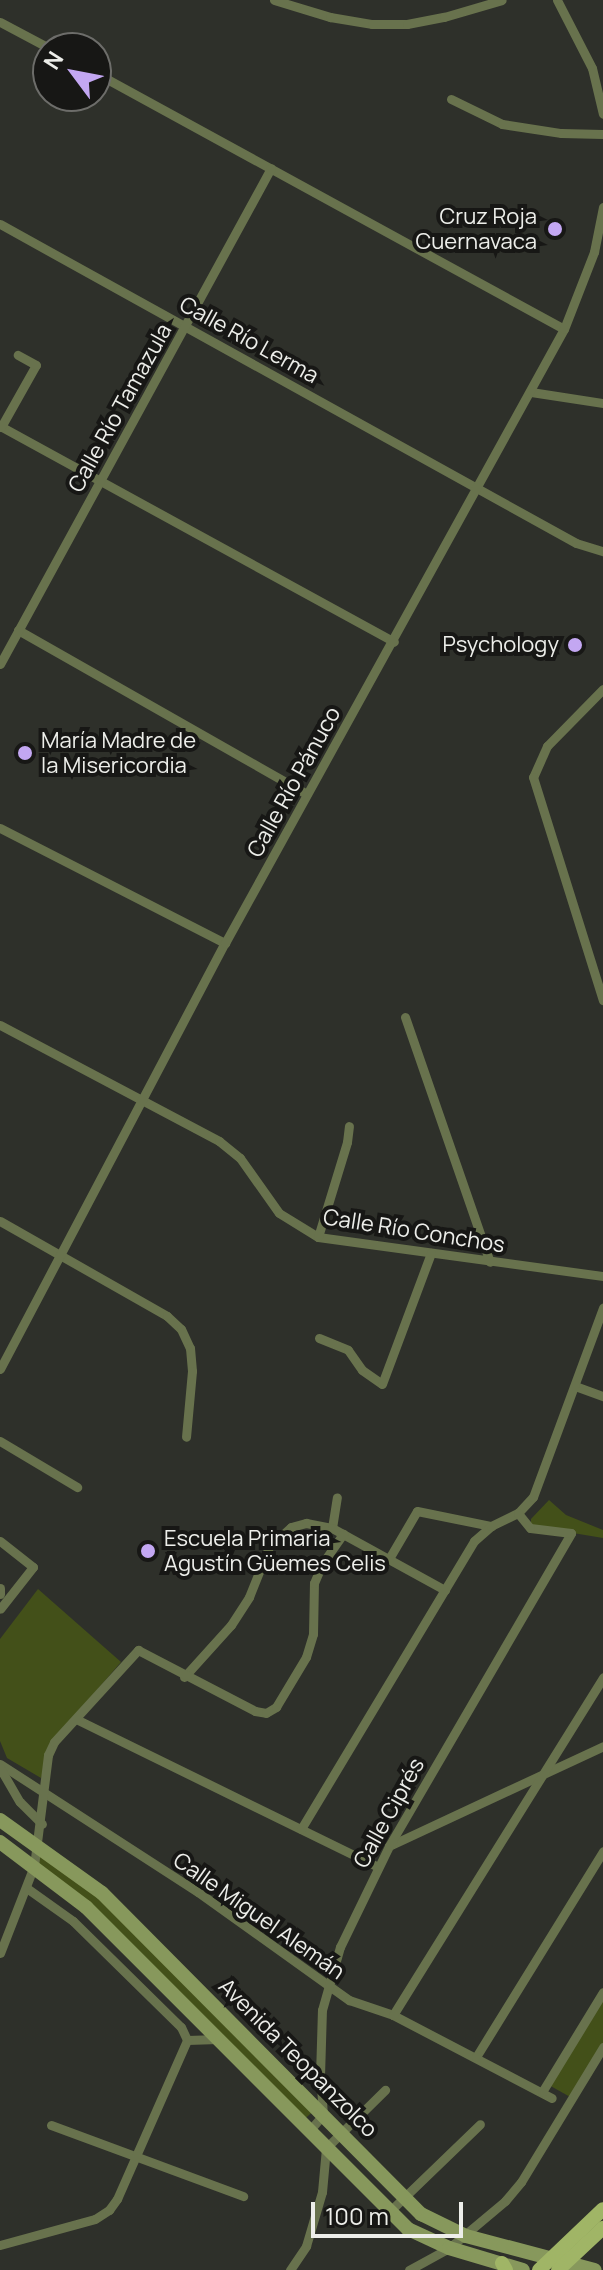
<!DOCTYPE html>
<meta charset="utf-8">
<style>
body{margin:0}
#map{position:relative;width:603px;height:2270px;overflow:hidden;background:#2e302a;font-family:Manrope,sans-serif}
div>[style]{position:absolute}
[style*='--x']{left:calc(var(--x)*1px);top:calc(var(--y)*1px);width:calc(var(--w)*1px);rotate:calc(var(--a)*1deg)}
.green>*{inset:0;background:#435019}
.street>*{height:9px;margin:-4.5px;padding:0 4.5px;transform-origin:4.5px;border-radius:4.5px;background:#68724d}
.secondary>*{height:14px;margin:-7px;padding:0 7px;transform-origin:7px;border-radius:7px;background:#87985c}
.primary>*{height:14px;margin:-7px;padding:0 7px;transform-origin:7px;border-radius:7px;background:#a0b566}
.dots>*{width:22px;height:22px;translate:-50% -50%;box-sizing:border-box;border:4px solid #171715;border-radius:50%}
span{translate:-50% -50%;white-space:nowrap;text-align:center;line-height:1.15;-webkit-text-stroke:8px #171715;paint-order:stroke}
.poi-label{font-size:22px;color:#edeeea}
.right{translate:-100% -50%;text-align:right}
.left{translate:0 -50%;text-align:left}
.street-label{font-size:22px;color:#edeeea}
.north{position:absolute;left:32px;top:32px;width:80px;height:80px;box-sizing:border-box;background:#171715;border:2px solid #6d6d6a;border-radius:50%;rotate:302deg;font-size:22px;font-weight:700;line-height:32px;text-align:center;color:#edeeea}
.north::after{content:'';display:block;margin:auto;width:28px;height:36px;background:#c3a7f2;clip-path:polygon(50% 0,100% 100%,50% 72%,0 100%)}
.scale{position:absolute;left:311px;top:2202px;width:152px;height:36px;box-sizing:border-box;border:4px solid #edeeea;border-top:0;padding-left:10px;font-size:24px;line-height:28px;white-space:nowrap;color:#edeeea;-webkit-text-stroke:6px #171715;paint-order:stroke}
</style>
<div id="map">
<div class="green">
<i style="clip-path:polygon(549px 1500px,566px 1515px,603px 1530px,603px 1538px,531px 1526px,531px 1519px)"></i>
<i style="clip-path:polygon(38px 1589px,121px 1662px,54px 1740px,41px 1778px,7px 1758px,0 1741px,0 1639px)"></i>
<i style="clip-path:polygon(38px 1847px,78px 1874px,316px 2109px,301px 2122px,34px 1866px)"></i>
<i style="clip-path:polygon(603px 1992px,603px 2047px,572px 2098px,547px 2084px)"></i>
</div>
<div class="street">
<i style="--x:274;--y:0;--w:59;--a:16.9"></i>
<i style="--x:330;--y:17;--w:43;--a:9.5"></i>
<i style="--x:372;--y:24;--w:35;--a:0"></i>
<i style="--x:407;--y:24;--w:38;--a:-11"></i>
<i style="--x:444;--y:17;--w:60;--a:-16.3"></i>
<i style="--x:557;--y:0;--w:76;--a:62.8"></i>
<i style="--x:592;--y:68;--w:47;--a:76.6"></i>
<i style="--x:0;--y:22;--w:55;--a:28"></i>
<i style="--x:96;--y:73;--w:533;--a:28.68"></i>
<i style="--x:451;--y:99;--w:57;--a:26.1"></i>
<i style="--x:502;--y:124;--w:60;--a:8.7"></i>
<i style="--x:561;--y:133;--w:42;--a:1.4"></i>
<i style="--x:0;--y:224;--w:658;--a:28.98"></i>
<i style="--x:576;--y:543;--w:28;--a:17"></i>
<i style="--x:531;--y:392;--w:73;--a:8.7"></i>
<i style="--x:0;--y:426;--w:449;--a:28.7"></i>
<i style="--x:1;--y:427;--w:71;--a:-60.6"></i>
<i style="--x:36;--y:365;--w:21;--a:-151"></i>
<i style="--x:18;--y:630;--w:332;--a:29.6"></i>
<i style="--x:0;--y:664;--w:565;--a:-61.35"></i>
<i style="--x:603;--y:689;--w:80;--a:134.5"></i>
<i style="--x:547;--y:746;--w:34;--a:114"></i>
<i style="--x:533;--y:777;--w:234;--a:72.6"></i>
<i style="--x:0;--y:828;--w:253;--a:27.1"></i>
<i style="--x:405;--y:1017;--w:259;--a:70.9"></i>
<i style="--x:0;--y:1025;--w:248;--a:27.9"></i>
<i style="--x:219;--y:1141;--w:27;--a:39"></i>
<i style="--x:240;--y:1158;--w:67;--a:54.7"></i>
<i style="--x:279;--y:1213;--w:46;--a:31.6"></i>
<i style="--x:318;--y:1237;--w:288;--a:7.8"></i>
<i style="--x:0;--y:1221;--w:192;--a:29.6"></i>
<i style="--x:167;--y:1316;--w:19;--a:43"></i>
<i style="--x:181;--y:1329;--w:21;--a:65"></i>
<i style="--x:190;--y:1348;--w:23;--a:85"></i>
<i style="--x:192;--y:1371;--w:66;--a:95.2"></i>
<i style="--x:318;--y:1237;--w:99;--a:-73"></i>
<i style="--x:347;--y:1142;--w:16;--a:-83"></i>
<i style="--x:319;--y:1338;--w:31;--a:22"></i>
<i style="--x:348;--y:1350;--w:24;--a:55"></i>
<i style="--x:362;--y:1370;--w:24;--a:35"></i>
<i style="--x:382;--y:1384;--w:140;--a:-69.5"></i>
<i style="--x:0;--y:1369;--w:482;--a:-62.2"></i>
<i style="--x:225;--y:943;--w:701;--a:-61.1"></i>
<i style="--x:564;--y:329;--w:83;--a:-68.7"></i>
<i style="--x:594;--y:252;--w:46;--a:-78.7"></i>
<i style="--x:575;--y:1386;--w:30;--a:20"></i>
<i style="--x:0;--y:1441;--w:90;--a:30.9"></i>
<i style="--x:332;--y:1528;--w:31;--a:-81"></i>
<i style="--x:0;--y:1541;--w:42;--a:38.2"></i>
<i style="--x:33;--y:1567;--w:53;--a:128.2"></i>
<i style="--x:390;--y:1557;--w:53;--a:-59.6"></i>
<i style="--x:417;--y:1511;--w:76;--a:11.5"></i>
<i style="--x:0;--y:1588;--w:6;--a:90"></i>
<i style="--x:184;--y:1677;--w:70;--a:-47.9"></i>
<i style="--x:231;--y:1625;--w:33;--a:-57"></i>
<i style="--x:249;--y:1597;--w:54;--a:-68.2"></i>
<i style="--x:269;--y:1547;--w:30;--a:-42"></i>
<i style="--x:291;--y:1527;--w:16;--a:-15"></i>
<i style="--x:306;--y:1523;--w:26;--a:11"></i>
<i style="--x:332;--y:1528;--w:129;--a:28.8"></i>
<i style="--x:76;--y:1719;--w:336;--a:26.1"></i>
<i style="--x:0;--y:1764;--w:236;--a:32.9"></i>
<i style="--x:198;--y:1892;--w:186;--a:35.6"></i>
<i style="--x:349;--y:2000;--w:46;--a:18.8"></i>
<i style="--x:393;--y:2015;--w:179;--a:27.6"></i>
<i style="--x:0;--y:1768;--w:39;--a:60"></i>
<i style="--x:20;--y:1802;--w:31;--a:45"></i>
<i style="--x:301;--y:1829;--w:336;--a:-59"></i>
<i style="--x:474;--y:1541;--w:23;--a:-41"></i>
<i style="--x:491;--y:1526;--w:30;--a:-26"></i>
<i style="--x:518;--y:1513;--w:22;--a:-47"></i>
<i style="--x:533;--y:1497;--w:202;--a:-69.7"></i>
<i style="--x:389;--y:1846;--w:236;--a:-25"></i>
<i style="--x:28;--y:1889;--w:55;--a:35.4"></i>
<i style="--x:73;--y:1921;--w:151;--a:44.5"></i>
<i style="--x:181;--y:2027;--w:14;--a:65"></i>
<i style="--x:187;--y:2040;--w:31;--a:-2"></i>
<i style="--x:0;--y:1953;--w:93;--a:-68.7"></i>
<i style="--x:34;--y:1866;--w:112;--a:-82.8"></i>
<i style="--x:48;--y:1755;--w:14;--a:-65"></i>
<i style="--x:54;--y:1742;--w:125;--a:-47.6"></i>
<i style="--x:138;--y:1650;--w:132;--a:27.5"></i>
<i style="--x:255;--y:1711;--w:11;--a:10"></i>
<i style="--x:266;--y:1713;--w:12;--a:-31"></i>
<i style="--x:276;--y:1707;--w:58;--a:-59"></i>
<i style="--x:306;--y:1657;--w:24;--a:-73"></i>
<i style="--x:313;--y:1634;--w:51;--a:-88.9"></i>
<i style="--x:314;--y:1583;--w:21;--a:-67"></i>
<i style="--x:322;--y:1564;--w:37;--a:-55"></i>
<i style="--x:393;--y:2015;--w:398;--a:-58.1"></i>
<i style="--x:476;--y:2057;--w:242;--a:-58.3"></i>
<i style="--x:542;--y:2092;--w:117;--a:-58.6"></i>
<i style="--x:51;--y:2125;--w:205;--a:20.3"></i>
<i style="--x:309;--y:2131;--w:21;--a:-49"></i>
<i style="--x:323;--y:2115;--w:39;--a:-94"></i>
<i style="--x:320;--y:2076;--w:66;--a:-88.3"></i>
<i style="--x:322;--y:2010;--w:66;--a:-74.1"></i>
<i style="--x:340;--y:1947;--w:112;--a:-64.1"></i>
<i style="--x:389;--y:1846;--w:362;--a:-59.8"></i>
<i style="--x:571;--y:1533;--w:41;--a:-173"></i>
<i style="--x:530;--y:1528;--w:19;--a:-129"></i>
<i style="--x:390;--y:2211;--w:125;--a:-44"></i>
<i style="--x:0;--y:2245;--w:98;--a:-15.3"></i>
<i style="--x:95;--y:2219;--w:17;--a:-33"></i>
<i style="--x:109;--y:2210;--w:14;--a:-54"></i>
<i style="--x:117;--y:2199;--w:174;--a:-66.2"></i>
<i style="--x:290;--y:2270;--w:29;--a:-56"></i>
<i style="--x:306;--y:2246;--w:56;--a:-73.5"></i>
<i style="--x:322;--y:2192;--w:44;--a:-84.8"></i>
<i style="--x:326;--y:2148;--w:83;--a:-44.5"></i>
<i style="--x:409;--y:2270;--w:46;--a:-28.8"></i>
<i style="--x:449;--y:2248;--w:73;--a:-40"></i>
<i style="--x:505;--y:2201;--w:25;--a:-50"></i>
<i style="--x:521;--y:2182;--w:158;--a:-58.7"></i>
</div>
<div class="secondary">
<i style="--x:0;--y:1820;--w:125;--a:35.6"></i>
<i style="--x:102;--y:1893;--w:453;--a:45.2"></i>
<i style="--x:421;--y:2214;--w:50;--a:26.1"></i>
<i style="--x:466;--y:2236;--w:133;--a:14.8"></i>
<i style="--x:0;--y:1842;--w:108;--a:37.1"></i>
<i style="--x:86;--y:1907;--w:455;--a:45"></i>
<i style="--x:408;--y:2229;--w:45;--a:24.9"></i>
<i style="--x:449;--y:2248;--w:77;--a:16.6"></i>
</div>
<div class="primary">
<i style="--x:502;--y:2263;--w:8;--a:60"></i>
<i style="--x:539;--y:2270;--w:88;--a:-43.6"></i>
<i style="--x:558;--y:2270;--w:62;--a:-43"></i>
</div>
<div class="dots">
<i style="left:555px;top:229px;background:#c3a7f2"></i>
<i style="left:575px;top:645px;background:#c3a7f2"></i>
<i style="left:25px;top:753px;background:#c3a7f2"></i>
<i style="left:148px;top:1551px;background:#c3a7f2"></i>
</div>
<div class="poi-label">
<span class="right" style="left:537px;top:229px">Cruz Roja<br>Cuernavaca</span>
<span class="right" style="left:559px;top:645px">Psychology</span>
<span class="left" style="left:41px;top:753px">María Madre de<br>la Misericordia</span>
<span class="left" style="left:164px;top:1551px">Escuela Primaria<br>Agustín Güemes Celis</span>
</div>
<div class="street-label">
<span style="left:249px;top:340px;rotate:29deg">Calle Río Lerma</span>
<span style="left:120px;top:408px;rotate:-61deg">Calle Río Tamazula</span>
<span style="left:294px;top:782px;rotate:-61deg">Calle Río Pánuco</span>
<span style="left:414px;top:1231px;rotate:9deg">Calle Río Conchos</span>
<span style="left:389px;top:1813px;rotate:-61deg">Calle Ciprés</span>
<span style="left:259px;top:1916px;rotate:35deg">Calle Miguel Alemán</span>
<span style="left:298px;top:2058px;rotate:45deg">Avenida Teopanzolco</span>
</div>
<div class="north">N</div>
<div class="scale">100 m</div>
</div>
